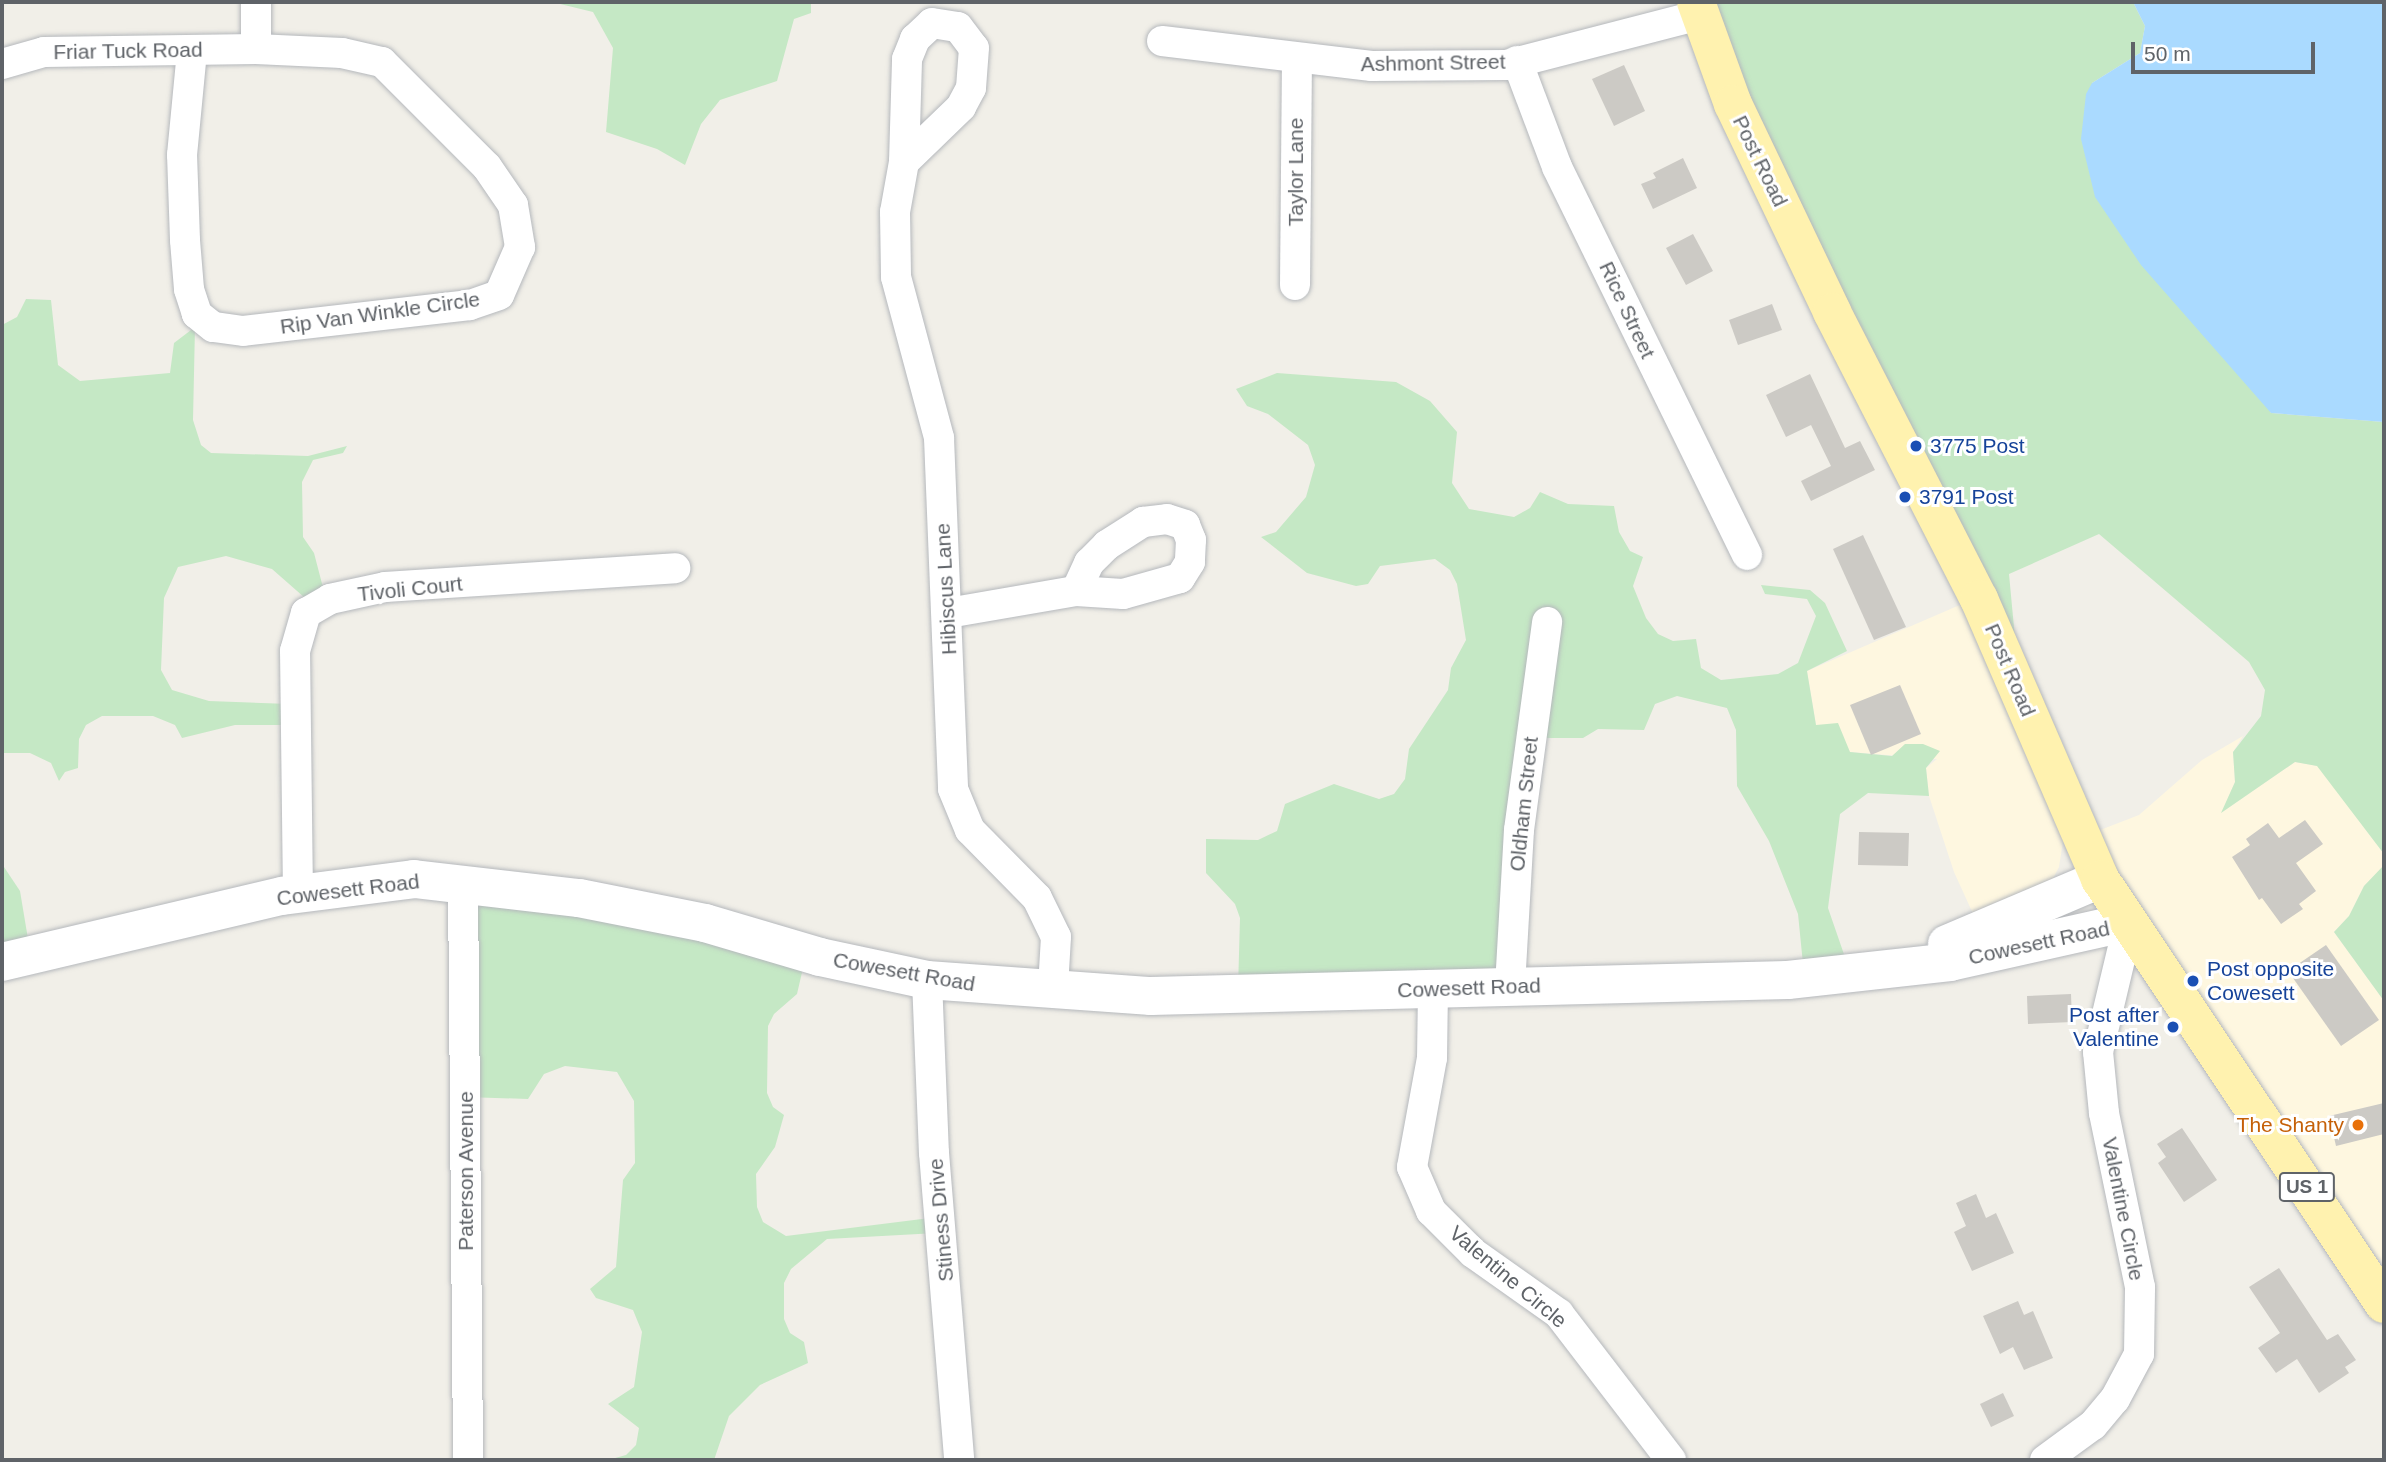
<!DOCTYPE html>
<style>
body{margin:0}
#map{position:relative;width:2386px;height:1462px;overflow:hidden;background:#f1efe8;font-family:Helvetica,sans-serif}
div>[style]{position:absolute}
[style*='--x']{left:calc(var(--x)*1px);top:calc(var(--y)*1px);width:calc(var(--w)*1px);rotate:calc(var(--a)*1deg)}
.commercial>*{inset:0;background:#fef7e0}
.green>*{inset:0;background:#c5e8c5}
.water>*{inset:0;background:#aadaff}
.building>*{inset:0;background:#cccac5}
.roads{filter:drop-shadow(0 0 2px #b5b8bc) drop-shadow(0 0 2px #b5b8bc)}
.street>*{height:30px;margin:-15px;padding:0 15px;transform-origin:15px;border-radius:15px;background:#fff}
.secondary>*{height:38px;margin:-19px;padding:0 19px;transform-origin:19px;border-radius:19px;background:#fff}
.primary>*{height:38px;margin:-19px;padding:0 19px;transform-origin:19px;border-radius:19px;background:#fff2af}
.dots>*{width:19px;height:19px;translate:-50% -50%;box-sizing:border-box;border:4px solid #fff;border-radius:50%}
span{translate:-50% -50%;white-space:nowrap;text-align:center;line-height:1.15;-webkit-text-stroke:6px #fff;paint-order:stroke}
.shield-label span{padding:2px 5px;background:#fff;border:2px solid;border-radius:5px;-webkit-text-stroke-width:0}
.shield-label{font-size:19px;color:#5f6368;font-weight:700}
.street-label{font-size:21px;color:#5f6368}
.transit-label{font-size:21px;color:#164399}
.left{translate:0 -50%;text-align:left}
.right{translate:-100% -50%;text-align:right}
.food-label{font-size:21px;color:#c56008}
.frame{position:absolute;inset:0;border:4px solid #5f6368;pointer-events:none}
.scale{position:absolute;left:2131px;top:42px;width:184px;height:32px;box-sizing:border-box;border:4px solid #5f6368;border-top:0;padding-left:9px;font-size:21px;line-height:24px;white-space:nowrap;color:#5f6368;-webkit-text-stroke:5px #fff;paint-order:stroke}
</style>
<div id="map">
<div class="commercial">
<i style="clip-path:polygon(1976px 598px,2067px 815px,2059px 867px,2044px 896px,1980px 929px,1954px 872px,1929px 796px,1926px 768px,1937px 759px,1850px 752px,1816px 725px,1807px 671px)"></i>
<i style="clip-path:polygon(2243px 736px,2233px 752px,2235px 782px,2222px 812px,2295px 762px,2318px 766px,2384px 854px,2383px 868px,2364px 886px,2349px 916px,2334px 932px,2384px 1001px,2384px 1304px,2082px 837px,2139px 815px,2202px 760px)"></i>
</div>
<div class="green">
<i style="clip-path:polygon(552px 2px,811px 2px,811px 13px,794px 19px,777px 81px,720px 100px,701px 124px,685px 165px,657px 149px,606px 132px,613px 48px,593px 12px)"></i>
<i style="clip-path:polygon(1702px 2px,2133px 2px,2145px 26px,2140px 53px,2092px 83px,2271px 413px,2384px 422px,2384px 854px,2317px 766px,2295px 762px,2221px 813px,2235px 782px,2233px 752px,2261px 716px,2265px 690px,2249px 662px,2099px 534px,2009px 574px,2020px 692px)"></i>
<i style="clip-path:polygon(26px 299px,51px 300px,58px 365px,80px 381px,170px 373px,174px 343px,195px 327px,193px 420px,201px 445px,211px 453px,308px 456px,347px 446px,343px 453px,313px 460px,302px 482px,303px 537px,314px 553px,326px 599px,313px 605px,272px 569px,226px 556px,178px 567px,164px 598px,161px 670px,172px 690px,209px 701px,290px 704px,287px 725px,235px 725px,182px 738px,175px 725px,153px 716px,102px 716px,86px 725px,79px 739px,78px 768px,65px 772px,59px 781px,51px 763px,30px 753px,2px 753px,2px 325px,17px 317px)"></i>
<i style="clip-path:polygon(1277px 373px,1396px 382px,1430px 401px,1457px 432px,1452px 483px,1469px 509px,1514px 517px,1530px 508px,1540px 492px,1568px 504px,1614px 506px,1619px 532px,1630px 551px,1643px 557px,1633px 586px,1646px 618px,1658px 634px,1673px 641px,1696px 639px,1701px 668px,1721px 680px,1778px 674px,1798px 663px,1816px 616px,1807px 599px,1765px 594px,1761px 585px,1810px 590px,1825px 603px,1847px 651px,1807px 671px,1816px 725px,1838px 723px,1850px 752px,1892px 756px,1905px 744px,1923px 744px,1940px 751px,1926px 768px,1929px 796px,1868px 793px,1840px 814px,1828px 908px,1847px 963px,1804px 974px,1798px 914px,1769px 841px,1737px 786px,1736px 730px,1727px 708px,1677px 696px,1655px 704px,1644px 730px,1598px 729px,1583px 738px,1531px 738px,1507px 979px,1238px 989px,1240px 918px,1235px 904px,1206px 873px,1206px 839px,1258px 840px,1277px 831px,1285px 804px,1334px 784px,1379px 799px,1394px 794px,1405px 779px,1409px 749px,1448px 690px,1451px 668px,1466px 640px,1457px 584px,1450px 570px,1435px 559px,1380px 566px,1368px 584px,1356px 586px,1307px 573px,1261px 537px,1276px 532px,1306px 497px,1315px 465px,1308px 445px,1268px 414px,1247px 406px,1236px 389px)"></i>
<i style="clip-path:polygon(2px 864px,20px 891px,30px 951px,2px 959px)"></i>
<i style="clip-path:polygon(2384px 865px,2384px 1001px,2334px 932px,2349px 916px,2364px 886px)"></i>
<i style="clip-path:polygon(473px 880px,806px 955px,797px 994px,774px 1014px,768px 1026px,767px 1093px,773px 1107px,784px 1115px,775px 1147px,756px 1174px,757px 1207px,763px 1222px,786px 1236px,938px 1217px,937px 1233px,827px 1239px,791px 1269px,784px 1283px,784px 1319px,790px 1333px,804px 1342px,808px 1363px,760px 1385px,729px 1416px,714px 1460px,608px 1460px,626px 1455px,636px 1445px,639px 1428px,608px 1404px,634px 1387px,642px 1332px,633px 1310px,596px 1298px,590px 1289px,616px 1267px,623px 1180px,635px 1163px,634px 1101px,617px 1072px,565px 1066px,544px 1074px,528px 1099px,466px 1097px)"></i>
</div>
<div class="water">
<i style="clip-path:polygon(2133px 2px,2384px 2px,2384px 422px,2271px 413px,2141px 265px,2095px 197px,2081px 139px,2086px 94px,2092px 83px,2140px 53px,2145px 26px)"></i>
</div>
<div class="building">
<i style="clip-path:polygon(1624px 65px,1645px 111px,1614px 126px,1592px 79px)"></i>
<i style="clip-path:polygon(1683px 158px,1697px 188px,1653px 209px,1641px 184px,1656px 178px,1653px 173px)"></i>
<i style="clip-path:polygon(1693px 234px,1713px 271px,1686px 285px,1666px 248px)"></i>
<i style="clip-path:polygon(1772px 304px,1782px 330px,1738px 345px,1729px 320px)"></i>
<i style="clip-path:polygon(1810px 374px,1845px 448px,1860px 441px,1875px 470px,1811px 501px,1801px 481px,1831px 466px,1811px 425px,1786px 437px,1766px 395px)"></i>
<i style="clip-path:polygon(1863px 535px,1906px 627px,1874px 640px,1833px 549px)"></i>
<i style="clip-path:polygon(1900px 685px,1921px 734px,1871px 755px,1850px 705px)"></i>
<i style="clip-path:polygon(2305px 820px,2323px 844px,2296px 863px,2316px 891px,2299px 904px,2303px 909px,2281px 924px,2262px 898px,2259px 900px,2232px 857px,2250px 845px,2246px 839px,2268px 823px,2279px 838px)"></i>
<i style="clip-path:polygon(1859px 832px,1909px 833px,1908px 866px,1858px 865px)"></i>
<i style="clip-path:polygon(2326px 945px,2379px 1020px,2341px 1046px,2288px 971px)"></i>
<i style="clip-path:polygon(2071px 994px,2072px 1022px,2028px 1024px,2027px 996px)"></i>
<i style="clip-path:polygon(2384px 1103px,2384px 1134px,2336px 1146px,2329px 1116px)"></i>
<i style="clip-path:polygon(2182px 1128px,2217px 1180px,2184px 1202px,2158px 1163px,2166px 1157px,2157px 1144px)"></i>
<i style="clip-path:polygon(1976px 1194px,1986px 1218px,1996px 1213px,2014px 1253px,1972px 1271px,1954px 1232px,1966px 1226px,1956px 1203px)"></i>
<i style="clip-path:polygon(2279px 1268px,2327px 1340px,2338px 1334px,2356px 1360px,2345px 1367px,2349px 1373px,2319px 1393px,2297px 1359px,2276px 1373px,2258px 1348px,2280px 1333px,2249px 1287px)"></i>
<i style="clip-path:polygon(2018px 1301px,2024px 1315px,2033px 1311px,2053px 1358px,2024px 1370px,2013px 1347px,2000px 1354px,1983px 1316px)"></i>
<i style="clip-path:polygon(2003px 1393px,2014px 1416px,1991px 1427px,1980px 1404px)"></i>
</div>
<div class="roads">
<div class="street">
<i style="--x:932;--y:23;--w:26;--a:9"></i>
<i style="--x:958;--y:27;--w:26;--a:53"></i>
<i style="--x:974;--y:48;--w:40;--a:94.3"></i>
<i style="--x:971;--y:88;--w:21;--a:118"></i>
<i style="--x:961;--y:107;--w:79;--a:136"></i>
<i style="--x:904;--y:162;--w:103;--a:-88.3"></i>
<i style="--x:907;--y:59;--w:22;--a:-68"></i>
<i style="--x:915;--y:39;--w:23;--a:-43"></i>
<i style="--x:1162;--y:41;--w:211;--a:6.8"></i>
<i style="--x:1372;--y:66;--w:134;--a:-0.4"></i>
<i style="--x:1506;--y:65;--w:200;--a:-14.5"></i>
<i style="--x:256;--y:49;--w:47;--a:-90"></i>
<i style="--x:1517;--y:61;--w:113;--a:69.3"></i>
<i style="--x:1557;--y:167;--w:432;--a:63.9"></i>
<i style="--x:2;--y:64;--w:44;--a:-15.9"></i>
<i style="--x:44;--y:52;--w:212;--a:-0.8"></i>
<i style="--x:256;--y:49;--w:86;--a:2.7"></i>
<i style="--x:342;--y:53;--w:41;--a:12.7"></i>
<i style="--x:382;--y:62;--w:148;--a:45"></i>
<i style="--x:487;--y:167;--w:46;--a:55.6"></i>
<i style="--x:513;--y:205;--w:43;--a:80.5"></i>
<i style="--x:520;--y:247;--w:52;--a:113.6"></i>
<i style="--x:499;--y:295;--w:31;--a:161"></i>
<i style="--x:470;--y:305;--w:228;--a:173.5"></i>
<i style="--x:243;--y:331;--w:30;--a:-172"></i>
<i style="--x:213;--y:327;--w:21;--a:-141"></i>
<i style="--x:197;--y:314;--w:26;--a:-108"></i>
<i style="--x:189;--y:289;--w:49;--a:-94.7"></i>
<i style="--x:185;--y:240;--w:85;--a:-92"></i>
<i style="--x:182;--y:155;--w:104;--a:-84.5"></i>
<i style="--x:904;--y:162;--w:51;--a:100.2"></i>
<i style="--x:895;--y:212;--w:65;--a:89.1"></i>
<i style="--x:896;--y:277;--w:167;--a:75"></i>
<i style="--x:939;--y:438;--w:351;--a:87.7"></i>
<i style="--x:953;--y:789;--w:44;--a:67.5"></i>
<i style="--x:970;--y:830;--w:95;--a:45.4"></i>
<i style="--x:1037;--y:898;--w:43;--a:64"></i>
<i style="--x:1056;--y:937;--w:51;--a:93.4"></i>
<i style="--x:1295;--y:285;--w:226;--a:-89.5"></i>
<i style="--x:1167;--y:519;--w:19;--a:18"></i>
<i style="--x:1185;--y:525;--w:16;--a:68"></i>
<i style="--x:1191;--y:540;--w:22;--a:93"></i>
<i style="--x:1190;--y:562;--w:19;--a:122"></i>
<i style="--x:1180;--y:578;--w:59;--a:164.3"></i>
<i style="--x:1123;--y:594;--w:47;--a:-176.3"></i>
<i style="--x:1076;--y:591;--w:31;--a:-65"></i>
<i style="--x:1089;--y:563;--w:25;--a:-45"></i>
<i style="--x:1107;--y:545;--w:43;--a:-32.6"></i>
<i style="--x:1143;--y:522;--w:24;--a:-7"></i>
<i style="--x:948;--y:613;--w:130;--a:-9.8"></i>
<i style="--x:463;--y:882;--w:578;--a:89.5"></i>
<i style="--x:298;--y:895;--w:244;--a:-90.7"></i>
<i style="--x:295;--y:651;--w:40;--a:-74"></i>
<i style="--x:306;--y:613;--w:28;--a:-30"></i>
<i style="--x:330;--y:599;--w:56;--a:-12.3"></i>
<i style="--x:385;--y:587;--w:291;--a:-3.7"></i>
<i style="--x:927;--y:980;--w:173;--a:87.7"></i>
<i style="--x:934;--y:1153;--w:308;--a:85.3"></i>
<i style="--x:1510;--y:986;--w:156;--a:-86.7"></i>
<i style="--x:1519;--y:830;--w:210;--a:-82.3"></i>
<i style="--x:1433;--y:988;--w:70;--a:90.8"></i>
<i style="--x:1432;--y:1058;--w:111;--a:100.4"></i>
<i style="--x:1412;--y:1167;--w:48;--a:66.6"></i>
<i style="--x:1431;--y:1211;--w:59;--a:45"></i>
<i style="--x:1473;--y:1253;--w:105;--a:35.3"></i>
<i style="--x:1559;--y:1314;--w:184;--a:52.5"></i>
<i style="--x:2045;--y:1460;--w:59;--a:-36.1"></i>
<i style="--x:2093;--y:1425;--w:34;--a:-50"></i>
<i style="--x:2115;--y:1399;--w:51;--a:-61.9"></i>
<i style="--x:2139;--y:1354;--w:67;--a:-89.1"></i>
<i style="--x:2140;--y:1287;--w:178;--a:-101.7"></i>
<i style="--x:2104;--y:1113;--w:61;--a:-95.6"></i>
<i style="--x:2098;--y:1052;--w:134;--a:-76.6"></i>
</div>
<div class="secondary">
<i style="--x:1947;--y:944;--w:166;--a:-23"></i>
<i style="--x:2;--y:962;--w:288;--a:-13.3"></i>
<i style="--x:282;--y:896;--w:133;--a:-7.3"></i>
<i style="--x:414;--y:879;--w:166;--a:6.6"></i>
<i style="--x:579;--y:898;--w:128;--a:11.2"></i>
<i style="--x:705;--y:923;--w:120;--a:16.5"></i>
<i style="--x:820;--y:957;--w:109;--a:12.1"></i>
<i style="--x:927;--y:980;--w:225;--a:4.1"></i>
<i style="--x:1151;--y:996;--w:637;--a:-1.44"></i>
<i style="--x:1788;--y:980;--w:163;--a:-6.3"></i>
<i style="--x:1950;--y:962;--w:183;--a:-12.6"></i>
</div>
<div class="primary">
<i style="--x:1696;--y:2;--w:109;--a:70.1"></i>
<i style="--x:1733;--y:104;--w:230;--a:64.5"></i>
<i style="--x:1832;--y:312;--w:322;--a:62.9"></i>
<i style="--x:1979;--y:599;--w:305;--a:66.6"></i>
<i style="--x:2100;--y:879;--w:511;--a:56.25"></i>
</div>
</div>
<div class="dots">
<i style="left:1916px;top:446px;background:#1a4fb4"></i>
<i style="left:1905px;top:497px;background:#1a4fb4"></i>
<i style="left:2193px;top:981px;background:#1a4fb4"></i>
<i style="left:2173px;top:1027px;background:#1a4fb4"></i>
<i style="left:2358px;top:1125px;background:#e8710a"></i>
</div>
<div class="shield-label">
<span style="left:2307px;top:1187px">US 1</span>
</div>
<div class="street-label">
<span style="left:128px;top:51px;rotate:-1deg">Friar Tuck Road</span>
<span style="left:1433px;top:63px;rotate:-1deg">Ashmont Street</span>
<span style="left:1760px;top:161px;rotate:64deg">Post Road</span>
<span style="left:1296px;top:172px;rotate:-90deg">Taylor Lane</span>
<span style="left:1627px;top:310px;rotate:65deg">Rice Street</span>
<span style="left:380px;top:313px;rotate:-8deg">Rip Van Winkle Circle</span>
<span style="left:410px;top:589px;rotate:-6deg">Tivoli Court</span>
<span style="left:946px;top:589px;rotate:-93deg">Hibiscus Lane</span>
<span style="left:2010px;top:670px;rotate:67deg">Post Road</span>
<span style="left:1524px;top:804px;rotate:-84deg">Oldham Street</span>
<span style="left:348px;top:890px;rotate:-7deg">Cowesett Road</span>
<span style="left:2039px;top:943px;rotate:-12deg">Cowesett Road</span>
<span style="left:904px;top:972px;rotate:10deg">Cowesett Road</span>
<span style="left:1469px;top:988px;rotate:-2deg">Cowesett Road</span>
<span style="left:466px;top:1171px;rotate:-90deg">Paterson Avenue</span>
<span style="left:2123px;top:1209px;rotate:79deg">Valentine Circle</span>
<span style="left:941px;top:1220px;rotate:-95deg">Stiness Drive</span>
<span style="left:1508px;top:1277px;rotate:40deg">Valentine Circle</span>
</div>
<div class="transit-label">
<span class="left" style="left:1930px;top:446px">3775 Post</span>
<span class="left" style="left:1919px;top:497px">3791 Post</span>
<span class="left" style="left:2207px;top:981px">Post opposite<br>Cowesett</span>
<span class="right" style="left:2159px;top:1027px">Post after<br>Valentine</span>
</div>
<div class="food-label">
<span class="right" style="left:2344px;top:1125px">The Shanty</span>
</div>
<div class="frame"></div>
<div class="scale">50 m</div>
</div>
